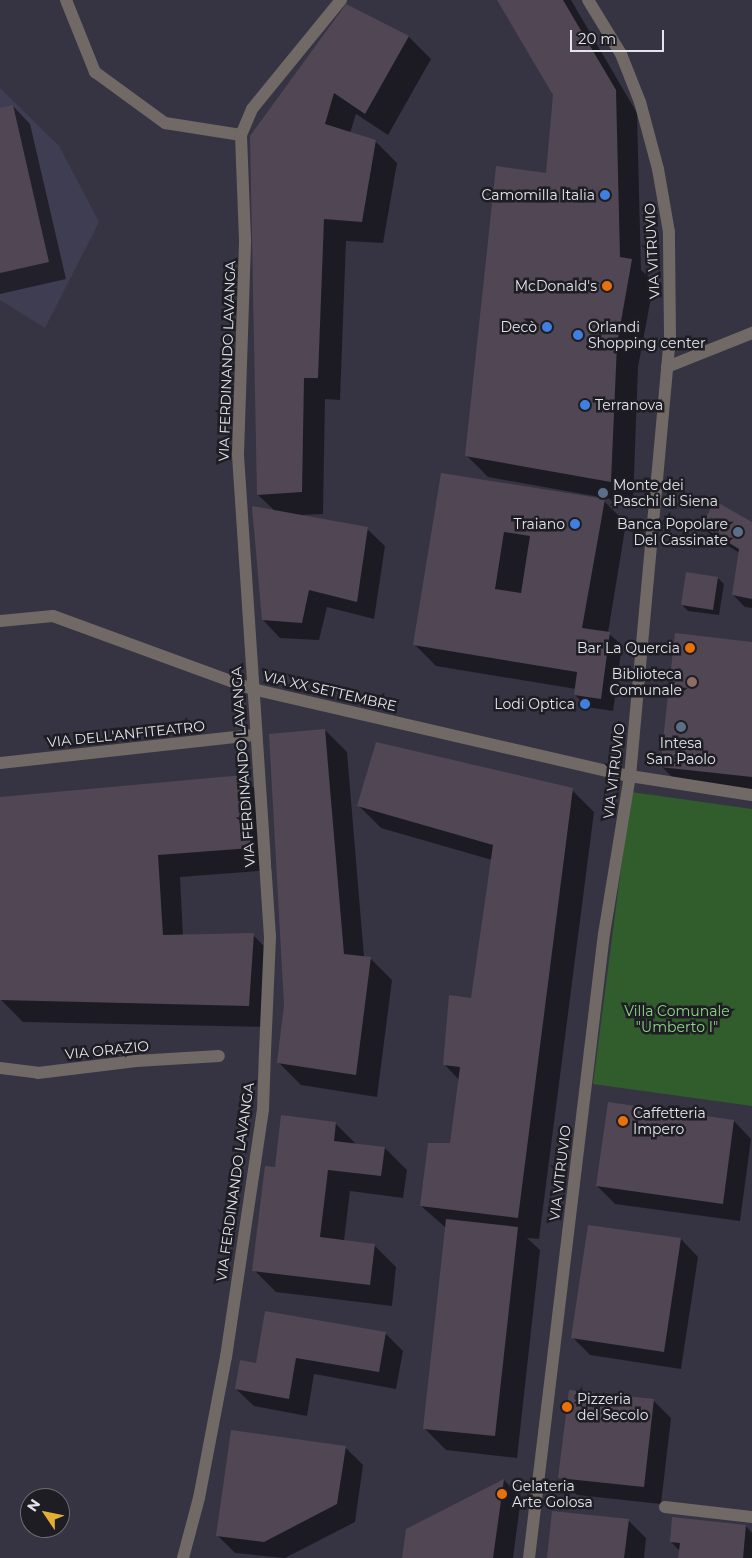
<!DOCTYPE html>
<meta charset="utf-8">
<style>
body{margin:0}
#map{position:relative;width:752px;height:1558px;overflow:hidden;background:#363443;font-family:Montserrat,sans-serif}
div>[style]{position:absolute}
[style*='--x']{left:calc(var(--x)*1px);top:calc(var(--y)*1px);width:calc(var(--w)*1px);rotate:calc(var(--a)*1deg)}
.built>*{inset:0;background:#3f3d51}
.green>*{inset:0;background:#315d2d}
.shadow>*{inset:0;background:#0007}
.building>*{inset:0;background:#514653}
.pedestrian>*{height:12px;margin:-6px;padding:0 6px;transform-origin:6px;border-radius:6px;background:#716965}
.minor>*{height:12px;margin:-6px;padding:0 6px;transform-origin:6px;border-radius:6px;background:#716965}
.tertiary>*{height:12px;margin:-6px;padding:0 6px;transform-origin:6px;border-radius:6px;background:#716965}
.dots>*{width:14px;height:14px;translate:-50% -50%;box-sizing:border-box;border:2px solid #1d1d23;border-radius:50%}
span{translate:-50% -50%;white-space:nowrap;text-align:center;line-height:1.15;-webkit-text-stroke:5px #1d1d23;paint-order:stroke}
.poi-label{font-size:14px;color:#e4e4ed}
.right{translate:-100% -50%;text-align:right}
.left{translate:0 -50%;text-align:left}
.street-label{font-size:14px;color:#e4e4ed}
.park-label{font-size:14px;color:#8ed686}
.north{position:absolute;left:20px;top:1488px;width:50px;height:50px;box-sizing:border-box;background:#1d1d23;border:1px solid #6d6d74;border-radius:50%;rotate:304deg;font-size:14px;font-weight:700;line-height:20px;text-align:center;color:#e4e4ed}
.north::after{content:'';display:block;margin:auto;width:18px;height:22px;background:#e2af34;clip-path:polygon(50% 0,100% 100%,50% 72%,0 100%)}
.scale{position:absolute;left:570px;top:30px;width:94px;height:22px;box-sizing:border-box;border:2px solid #e4e4ed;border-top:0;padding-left:6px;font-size:15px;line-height:18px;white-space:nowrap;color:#e4e4ed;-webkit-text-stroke:4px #1d1d23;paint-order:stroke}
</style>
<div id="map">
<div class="built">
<i style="clip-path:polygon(0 88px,59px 146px,99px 222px,45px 328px,0 300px)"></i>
</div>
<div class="green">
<i style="clip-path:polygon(631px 792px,752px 809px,752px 1106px,593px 1084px)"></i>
</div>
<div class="shadow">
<i style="clip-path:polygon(499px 0,571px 0,637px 113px,641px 270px,654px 282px,638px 367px,633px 503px,488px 477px,466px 455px,547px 174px,555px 95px)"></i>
<i style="clip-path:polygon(346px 6px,409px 37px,431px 59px,388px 135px,356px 114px,350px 133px,375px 141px,397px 163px,383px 243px,346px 241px,340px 400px,325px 399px,323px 514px,300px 515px,367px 529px,385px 546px,374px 619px,327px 607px,319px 640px,280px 638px,263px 620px,275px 511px,258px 495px)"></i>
<i style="clip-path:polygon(13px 106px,30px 124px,66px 279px,0 294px,0 109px)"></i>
<i style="clip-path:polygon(442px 474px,604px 501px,626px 523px,608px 633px,622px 645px,613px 711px,587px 707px,575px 695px,576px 689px,436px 666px,414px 644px)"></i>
<i style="clip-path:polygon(752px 524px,752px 608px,745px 607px,733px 595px,740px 553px,714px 538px,702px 526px)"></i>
<i style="clip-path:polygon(718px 578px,724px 584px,719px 615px,688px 611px,682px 605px)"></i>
<i style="clip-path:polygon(752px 643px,752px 796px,683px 788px,661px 766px)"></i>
<i style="clip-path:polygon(325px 730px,347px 752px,364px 957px,370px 958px,392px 980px,377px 1097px,301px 1085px,279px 1063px)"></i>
<i style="clip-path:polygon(243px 777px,265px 799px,272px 870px,180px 877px,183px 936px,253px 935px,275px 957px,270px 1027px,23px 1022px,1px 1000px,0 798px)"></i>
<i style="clip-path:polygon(572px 790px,594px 812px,539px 1239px,527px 1238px,540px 1250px,517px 1458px,446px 1450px,424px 1428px,446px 1228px,421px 1206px,451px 1145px,459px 1080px,444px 1064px,472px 999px,492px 860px,381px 828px,359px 806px)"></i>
<i style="clip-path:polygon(734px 1121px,751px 1139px,740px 1221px,615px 1204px,597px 1186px)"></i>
<i style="clip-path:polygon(335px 1123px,357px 1145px,385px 1148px,407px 1170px,403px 1198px,350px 1191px,344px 1241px,374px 1245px,396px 1267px,392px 1306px,276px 1292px,254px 1270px,276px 1168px)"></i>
<i style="clip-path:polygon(681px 1239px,698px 1257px,681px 1369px,590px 1355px,573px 1338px)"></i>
<i style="clip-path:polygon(385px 1333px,403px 1351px,396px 1389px,314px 1374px,307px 1416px,254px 1406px,236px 1389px,257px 1365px)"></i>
<i style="clip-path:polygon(653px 1400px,671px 1418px,661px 1504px,577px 1495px,560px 1477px)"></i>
<i style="clip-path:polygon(345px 1447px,363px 1465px,355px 1522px,285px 1558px,235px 1553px,217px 1535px)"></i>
<i style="clip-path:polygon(504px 1480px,521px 1498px,513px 1558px,403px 1558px,407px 1530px)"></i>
<i style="clip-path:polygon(628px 1520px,646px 1538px,644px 1558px,548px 1558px)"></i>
<i style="clip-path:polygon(746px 1526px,752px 1533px,752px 1558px,679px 1558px,680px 1551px,671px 1542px)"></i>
</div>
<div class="building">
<i style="clip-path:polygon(497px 0,563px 0,616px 90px,620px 257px,632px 259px,617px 344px,611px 482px,465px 456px,496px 166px,546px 173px,553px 95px)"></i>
<i style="clip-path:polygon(346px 4px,409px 36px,365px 114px,334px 93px,325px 124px,376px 140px,362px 222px,324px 219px,318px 378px,304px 378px,302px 492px,257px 495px,250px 136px)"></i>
<i style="clip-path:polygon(13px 105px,49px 262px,0 273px,0 108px)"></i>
<i style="clip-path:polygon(evenodd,441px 473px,605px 499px,582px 628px,610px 632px,601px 699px,574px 695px,577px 672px,413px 645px,441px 473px,504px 532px,530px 536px,521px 593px,495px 589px,504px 532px)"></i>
<i style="clip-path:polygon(715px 501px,752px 522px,752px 599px,732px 595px,739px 549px,701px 526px)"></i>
<i style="clip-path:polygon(252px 506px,368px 527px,357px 602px,309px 590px,302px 623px,262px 620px)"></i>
<i style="clip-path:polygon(686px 572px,718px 577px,713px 610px,681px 605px)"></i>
<i style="clip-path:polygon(675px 633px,752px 642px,752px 777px,660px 767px)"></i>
<i style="clip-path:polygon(325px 729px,344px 954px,371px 957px,356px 1075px,277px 1063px,284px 1005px,269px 734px)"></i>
<i style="clip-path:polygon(376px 742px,573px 788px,518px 1218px,420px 1206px,428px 1143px,450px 1143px,460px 1067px,443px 1065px,449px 995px,471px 998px,493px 845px,357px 806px)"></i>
<i style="clip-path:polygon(244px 775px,251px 848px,158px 855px,163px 935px,254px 933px,249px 1006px,0 1000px,0 797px)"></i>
<i style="clip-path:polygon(608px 1102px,734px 1120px,723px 1204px,596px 1186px)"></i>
<i style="clip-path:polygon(281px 1115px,336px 1122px,334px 1141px,385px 1147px,381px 1176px,328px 1170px,320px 1237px,375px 1244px,370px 1285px,252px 1271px,265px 1166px,275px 1167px)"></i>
<i style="clip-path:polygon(446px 1219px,518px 1227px,495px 1436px,423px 1429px)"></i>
<i style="clip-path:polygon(588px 1225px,681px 1238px,664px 1352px,571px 1338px)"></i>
<i style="clip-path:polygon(265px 1311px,386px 1332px,379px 1372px,296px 1358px,289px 1399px,235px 1389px,240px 1360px,256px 1363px)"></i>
<i style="clip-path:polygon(569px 1390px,654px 1399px,644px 1487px,558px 1478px)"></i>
<i style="clip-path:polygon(231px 1430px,346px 1446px,337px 1504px,264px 1542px,216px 1536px)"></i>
<i style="clip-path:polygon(504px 1479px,493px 1558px,402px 1558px,406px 1529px)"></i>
<i style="clip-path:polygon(552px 1511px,629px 1519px,624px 1558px,547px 1558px)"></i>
<i style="clip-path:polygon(672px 1517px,746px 1525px,743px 1558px,678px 1558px,680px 1543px,670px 1542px)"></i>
</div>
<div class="pedestrian">
<i style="--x:630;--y:776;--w:123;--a:8.9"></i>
<i style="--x:0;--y:1068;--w:38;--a:7"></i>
<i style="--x:38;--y:1073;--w:99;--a:-7"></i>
<i style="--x:136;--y:1061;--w:83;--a:-3.4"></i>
<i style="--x:665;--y:1507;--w:88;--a:6.6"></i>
</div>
<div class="minor">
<i style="--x:66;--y:0;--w:78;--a:68.1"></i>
<i style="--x:95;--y:72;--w:87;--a:36.1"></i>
<i style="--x:165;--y:123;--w:77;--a:9"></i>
<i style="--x:667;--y:367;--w:92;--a:-21.8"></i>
<i style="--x:0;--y:621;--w:53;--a:-5.4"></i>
<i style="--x:53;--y:616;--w:212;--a:20.1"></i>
<i style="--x:252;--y:689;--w:388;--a:13"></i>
<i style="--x:0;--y:763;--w:257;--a:-6.3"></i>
<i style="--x:183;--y:1558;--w:62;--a:-75.1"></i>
<i style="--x:199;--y:1498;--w:144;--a:-79.2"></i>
<i style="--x:226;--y:1357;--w:251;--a:-81.5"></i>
<i style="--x:263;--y:1109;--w:57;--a:-88"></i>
<i style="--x:265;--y:1052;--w:115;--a:-87.5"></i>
<i style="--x:270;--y:937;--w:484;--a:-93.8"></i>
<i style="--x:238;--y:454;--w:214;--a:-88.1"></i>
<i style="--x:245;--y:240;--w:105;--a:-92.2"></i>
<i style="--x:241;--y:135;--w:28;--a:-67"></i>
<i style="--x:252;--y:109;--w:141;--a:-50.8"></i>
</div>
<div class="tertiary">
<i style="--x:529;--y:1558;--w:628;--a:-83.15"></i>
<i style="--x:604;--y:934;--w:160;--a:-80.7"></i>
<i style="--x:630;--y:776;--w:442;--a:-84.8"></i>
<i style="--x:670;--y:336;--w:104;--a:-90.6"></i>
<i style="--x:669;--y:232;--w:64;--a:-99.9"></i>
<i style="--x:658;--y:169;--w:69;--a:-105"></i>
<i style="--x:640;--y:102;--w:52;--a:-111.6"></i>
<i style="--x:621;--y:54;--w:63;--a:-121.4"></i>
</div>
<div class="dots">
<i style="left:605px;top:195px;background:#3f7fe0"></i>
<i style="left:607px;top:286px;background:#e8710a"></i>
<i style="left:547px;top:327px;background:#3f7fe0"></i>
<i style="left:578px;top:335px;background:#3f7fe0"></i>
<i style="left:585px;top:405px;background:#3f7fe0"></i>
<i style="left:603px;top:493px;background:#5c6f8a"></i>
<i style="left:575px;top:524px;background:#3f7fe0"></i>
<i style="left:738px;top:532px;background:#5c6f8a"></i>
<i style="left:690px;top:648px;background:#e8710a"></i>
<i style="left:692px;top:682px;background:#8d6e63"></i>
<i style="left:585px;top:704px;background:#3f7fe0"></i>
<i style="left:681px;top:727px;background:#5c6f8a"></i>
<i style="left:623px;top:1121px;background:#e8710a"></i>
<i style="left:567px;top:1407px;background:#e8710a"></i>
<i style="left:502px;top:1494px;background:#e8710a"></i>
</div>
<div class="poi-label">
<span class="right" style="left:595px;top:195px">Camomilla Italia</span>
<span class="right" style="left:597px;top:286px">McDonald's</span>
<span class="right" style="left:537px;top:327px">Decò</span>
<span class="left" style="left:588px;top:335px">Orlandi<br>Shopping center</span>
<span class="left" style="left:595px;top:405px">Terranova</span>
<span class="left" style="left:613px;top:493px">Monte dei<br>Paschi di Siena</span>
<span class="right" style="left:565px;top:524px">Traiano</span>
<span class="right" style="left:728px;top:532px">Banca Popolare<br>Del Cassinate</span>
<span class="right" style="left:680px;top:648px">Bar La Quercia</span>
<span class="right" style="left:682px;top:682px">Biblioteca<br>Comunale</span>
<span class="right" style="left:575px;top:704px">Lodi Optica</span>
<span style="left:681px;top:751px">Intesa<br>San Paolo</span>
<span class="left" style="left:633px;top:1121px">Caffetteria<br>Impero</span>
<span class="left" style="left:577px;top:1407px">Pizzeria<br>del Secolo</span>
<span class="left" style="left:512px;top:1494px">Gelateria<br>Arte Golosa</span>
</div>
<div class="street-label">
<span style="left:652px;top:251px;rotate:-93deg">VIA VITRUVIO</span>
<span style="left:227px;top:361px;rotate:-88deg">VIA FERDINANDO LAVANGA</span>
<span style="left:330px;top:691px;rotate:13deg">VIA XX SETTEMBRE</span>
<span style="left:126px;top:734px;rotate:-6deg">VIA DELL'ANFITEATRO</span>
<span style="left:243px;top:767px;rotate:-94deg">VIA FERDINANDO LAVANGA</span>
<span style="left:614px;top:771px;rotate:-83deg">VIA VITRUVIO</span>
<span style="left:107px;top:1050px;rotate:-6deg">VIA ORAZIO</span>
<span style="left:560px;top:1173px;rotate:-83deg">VIA VITRUVIO</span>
<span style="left:235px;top:1182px;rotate:-82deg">VIA FERDINANDO LAVANGA</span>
</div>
<div class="park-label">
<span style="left:677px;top:1019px">Villa Comunale<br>"Umberto I"</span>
</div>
<div class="north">N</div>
<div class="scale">20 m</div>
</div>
